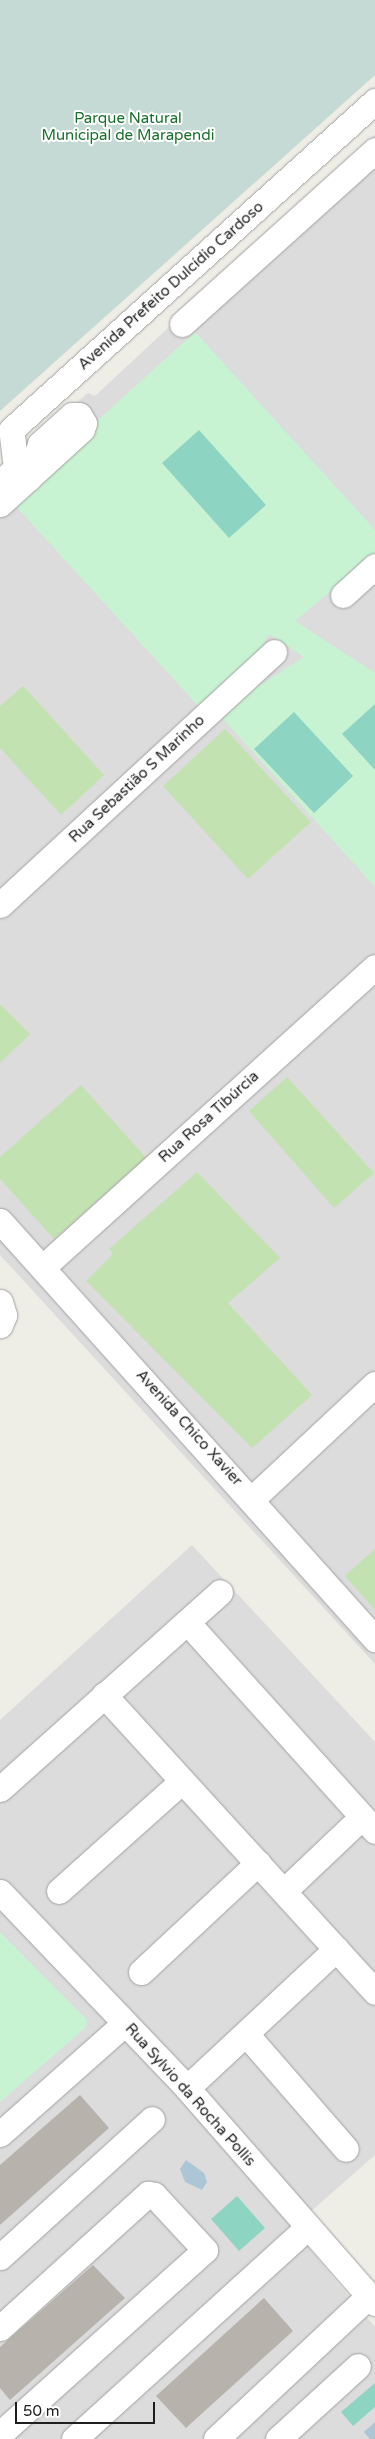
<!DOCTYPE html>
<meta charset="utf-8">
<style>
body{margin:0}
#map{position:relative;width:375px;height:2439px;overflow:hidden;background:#eeede6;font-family:"Varela Round",sans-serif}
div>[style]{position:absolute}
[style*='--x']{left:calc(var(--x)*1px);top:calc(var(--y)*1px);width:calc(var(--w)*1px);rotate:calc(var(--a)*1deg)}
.residential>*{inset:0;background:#dcdcdc}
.grass>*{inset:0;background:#c2e2b2}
.wetland>*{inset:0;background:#c5dad4}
.park>*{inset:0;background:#c8f3d2}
.pitch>*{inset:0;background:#8dd4c3}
.water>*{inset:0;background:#acc6d6}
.building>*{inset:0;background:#b7b3ac}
.roads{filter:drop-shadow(0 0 1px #a2a2a2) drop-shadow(0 0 1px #a2a2a2)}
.minor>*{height:25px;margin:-12.5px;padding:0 12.5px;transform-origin:12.5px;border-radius:12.5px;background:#fff}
span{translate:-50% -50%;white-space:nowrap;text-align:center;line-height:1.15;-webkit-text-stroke:4px #fff;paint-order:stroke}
.park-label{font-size:15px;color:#19702d}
.street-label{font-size:15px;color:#1e1e1e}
.scale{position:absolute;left:15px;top:2402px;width:140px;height:22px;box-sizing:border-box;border:2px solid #1e1e1e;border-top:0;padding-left:6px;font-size:15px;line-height:18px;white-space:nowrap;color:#1e1e1e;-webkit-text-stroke:4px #fff;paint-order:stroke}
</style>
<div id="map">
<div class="residential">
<i style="clip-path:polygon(375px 135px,375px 1664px,0 1255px,0 493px,27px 446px,88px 393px,95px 396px)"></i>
<i style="clip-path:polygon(192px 1545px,375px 1742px,375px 2155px,292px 2228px,375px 2327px,375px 2439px,0 2439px,0 1720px)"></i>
</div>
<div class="grass">
<i style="clip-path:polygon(23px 686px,104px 775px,61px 815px,0 748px,0 706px)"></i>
<i style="clip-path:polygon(225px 729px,311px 822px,248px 879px,163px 786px)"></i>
<i style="clip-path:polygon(0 1004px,30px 1034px,0 1063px)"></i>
<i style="clip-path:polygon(287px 1077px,374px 1173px,334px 1208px,249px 1111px)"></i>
<i style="clip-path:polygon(81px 1085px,146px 1158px,54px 1239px,0 1179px,0 1157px)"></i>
<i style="clip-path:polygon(197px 1172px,280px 1258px,228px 1303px,312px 1395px,252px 1448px,86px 1281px,113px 1254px,109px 1249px)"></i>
<i style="clip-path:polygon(375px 1549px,375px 1610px,345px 1576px)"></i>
</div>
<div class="wetland">
<i style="clip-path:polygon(0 0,375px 0,375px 75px,0 411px)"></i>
</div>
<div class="park">
<i style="clip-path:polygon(195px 332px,375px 530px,375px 554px,295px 621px,375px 673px,375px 887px,223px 719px,251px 691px,304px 657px,269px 634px,250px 666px,201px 709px,10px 500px)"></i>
<i style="clip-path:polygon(0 1932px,87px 2020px,86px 2027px,0 2102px)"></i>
</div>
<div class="pitch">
<i style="clip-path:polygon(199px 430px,266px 505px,229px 538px,162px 463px)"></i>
<i style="clip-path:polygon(375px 704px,375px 770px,342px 734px)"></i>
<i style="clip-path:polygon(294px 712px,353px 776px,314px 813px,254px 749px)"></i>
<i style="clip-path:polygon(237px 2196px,265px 2228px,239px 2251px,211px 2219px)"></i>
<i style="clip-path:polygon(375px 2383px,375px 2407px,353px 2426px,341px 2412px)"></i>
</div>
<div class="water">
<i style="clip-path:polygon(186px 2160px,204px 2173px,207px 2182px,202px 2190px,185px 2182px,180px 2169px)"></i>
<i style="clip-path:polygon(375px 2422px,375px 2439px,370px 2439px,364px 2432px)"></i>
</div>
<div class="building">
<i style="clip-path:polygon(80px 2095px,109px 2128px,0 2225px,0 2165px)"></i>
<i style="clip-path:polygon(93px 2265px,125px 2298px,10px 2400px,0 2388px,0 2347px)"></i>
<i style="clip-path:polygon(264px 2298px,293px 2331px,186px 2428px,156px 2396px)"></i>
</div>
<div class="roads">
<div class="minor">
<i style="--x:182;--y:324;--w:260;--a:-42"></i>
<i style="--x:0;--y:483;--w:22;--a:-43"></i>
<i style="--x:16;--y:468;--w:38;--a:-97"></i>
<i style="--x:11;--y:430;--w:491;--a:-42.1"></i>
<i style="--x:0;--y:504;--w:111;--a:-42.4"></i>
<i style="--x:82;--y:429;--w:6;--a:-72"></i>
<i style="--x:84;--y:423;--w:9;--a:-122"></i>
<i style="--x:79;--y:415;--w:7;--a:180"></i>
<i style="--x:72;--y:415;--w:43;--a:137.8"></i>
<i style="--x:40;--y:444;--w:36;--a:108"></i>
<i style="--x:343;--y:595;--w:43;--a:-42.2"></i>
<i style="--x:0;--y:905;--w:373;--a:-42.7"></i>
<i style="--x:0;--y:1221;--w:562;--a:48.1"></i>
<i style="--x:43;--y:1267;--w:447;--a:-42.1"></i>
<i style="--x:0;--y:1302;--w:14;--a:73"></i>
<i style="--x:4;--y:1315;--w:11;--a:112"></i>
<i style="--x:253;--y:1498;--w:167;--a:-43.1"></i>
<i style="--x:187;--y:1622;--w:281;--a:48"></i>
<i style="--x:104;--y:1695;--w:402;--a:47.6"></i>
<i style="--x:0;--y:1789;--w:295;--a:-41.8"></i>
<i style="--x:285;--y:1890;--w:106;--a:-43.5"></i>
<i style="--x:59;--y:1891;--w:165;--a:-41.8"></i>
<i style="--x:0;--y:1892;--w:271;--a:46.3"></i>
<i style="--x:187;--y:2088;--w:286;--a:48.8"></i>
<i style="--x:141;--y:1972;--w:160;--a:-43"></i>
<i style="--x:246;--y:2034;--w:152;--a:49"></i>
<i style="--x:187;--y:2088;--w:204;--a:-43"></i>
<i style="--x:0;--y:2134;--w:167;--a:-41.6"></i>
<i style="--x:0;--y:2257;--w:205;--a:-42.2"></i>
<i style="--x:0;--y:2328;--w:200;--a:-42.2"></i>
<i style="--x:148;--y:2194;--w:6;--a:9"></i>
<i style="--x:154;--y:2195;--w:75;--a:47.2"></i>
<i style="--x:205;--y:2250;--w:275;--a:138.1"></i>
<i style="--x:74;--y:2439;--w:316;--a:-42.2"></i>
<i style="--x:216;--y:2439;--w:209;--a:-43.1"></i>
<i style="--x:278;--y:2439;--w:108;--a:-42.4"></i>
</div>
</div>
<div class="park-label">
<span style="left:128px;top:127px">Parque Natural<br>Municipal de Marapendi</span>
</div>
<div class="street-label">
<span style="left:171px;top:286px;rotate:-42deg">Avenida Prefeito Dulcídio Cardoso</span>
<span style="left:137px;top:779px;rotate:-43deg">Rua Sebastião S Marinho</span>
<span style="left:209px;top:1117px;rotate:-42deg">Rua Rosa Tibúrcia</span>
<span style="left:189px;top:1428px;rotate:48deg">Avenida Chico Xavier</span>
<span style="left:190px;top:2095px;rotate:48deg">Rua Sylvio da Rocha Pollis</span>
</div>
<div class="scale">50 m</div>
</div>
